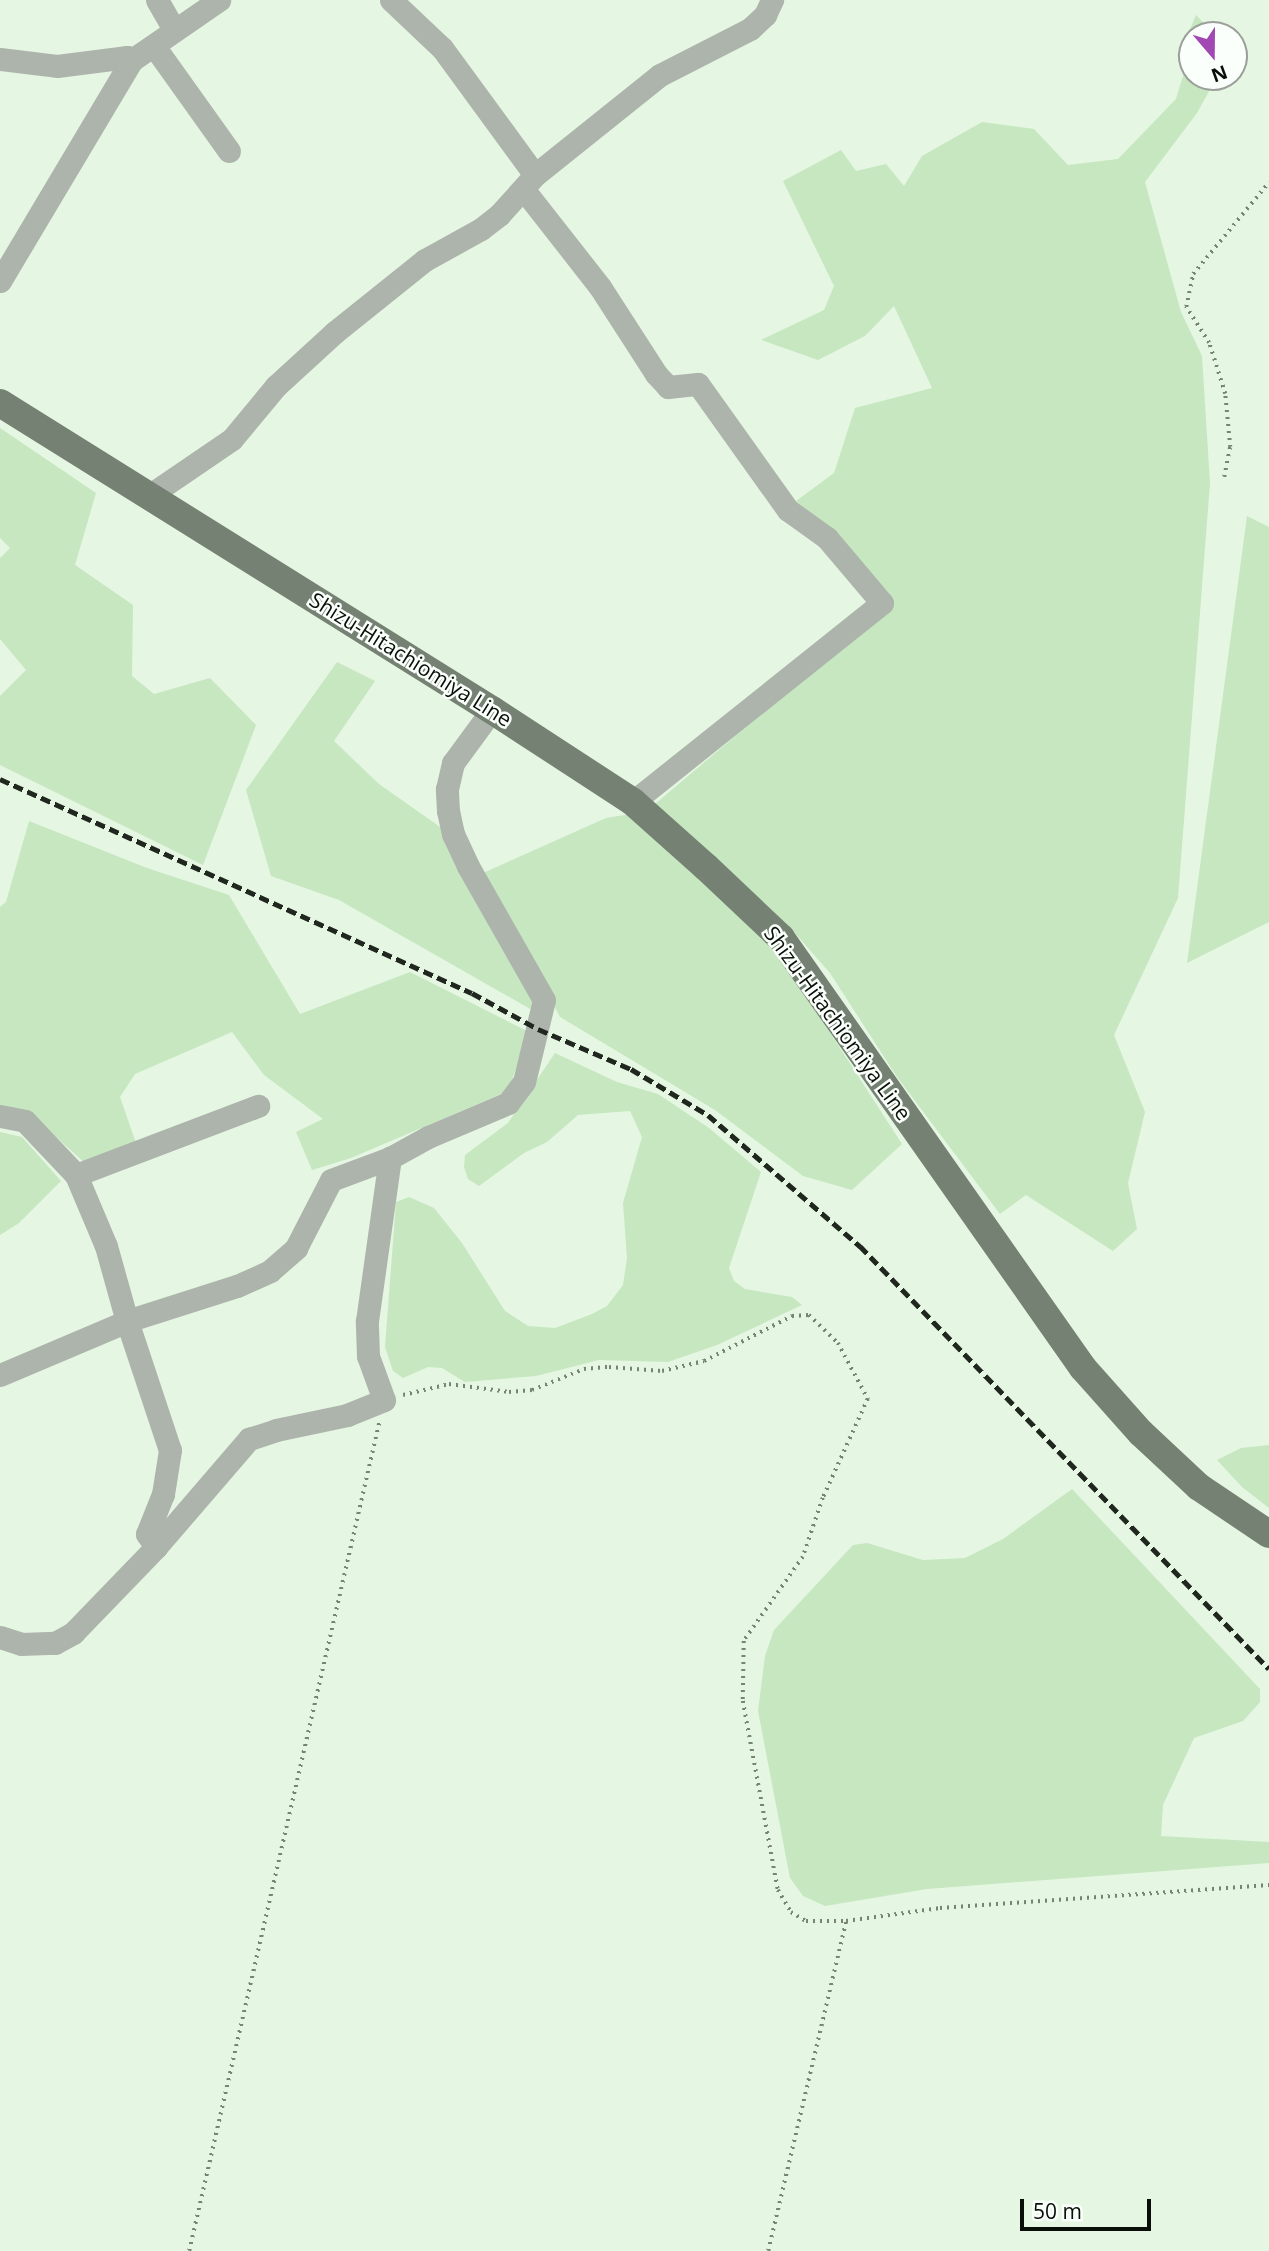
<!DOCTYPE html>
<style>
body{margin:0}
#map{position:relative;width:1269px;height:2251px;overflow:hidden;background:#e5f6e2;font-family:"Open Sans",sans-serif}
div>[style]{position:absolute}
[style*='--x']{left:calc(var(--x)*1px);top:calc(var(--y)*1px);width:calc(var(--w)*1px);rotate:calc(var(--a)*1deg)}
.green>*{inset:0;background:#c6e7c0}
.path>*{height:3.5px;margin-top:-1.75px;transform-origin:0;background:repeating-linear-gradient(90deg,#788376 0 2px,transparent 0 7px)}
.minor>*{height:23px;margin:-11.5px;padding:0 11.5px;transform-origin:11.5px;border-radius:11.5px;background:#adb4ac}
.major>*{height:28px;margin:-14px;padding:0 14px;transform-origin:14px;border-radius:14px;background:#758273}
.rail>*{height:5px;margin-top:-2.5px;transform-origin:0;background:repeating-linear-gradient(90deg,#20271e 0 10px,transparent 0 15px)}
span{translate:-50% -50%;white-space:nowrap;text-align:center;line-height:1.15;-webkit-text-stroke:5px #fbfffb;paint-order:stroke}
.street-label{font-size:21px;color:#090f08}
.north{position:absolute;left:1178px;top:21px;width:70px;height:70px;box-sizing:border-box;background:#fbfffb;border:2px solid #9a9f9a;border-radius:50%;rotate:160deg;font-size:19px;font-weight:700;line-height:28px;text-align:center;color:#090f08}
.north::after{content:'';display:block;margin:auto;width:24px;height:32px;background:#a248b3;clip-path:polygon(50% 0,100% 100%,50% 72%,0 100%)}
.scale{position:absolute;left:1020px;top:2199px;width:131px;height:32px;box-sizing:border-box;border:4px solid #090f08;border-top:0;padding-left:9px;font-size:21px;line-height:24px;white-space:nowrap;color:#090f08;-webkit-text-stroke:5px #fbfffb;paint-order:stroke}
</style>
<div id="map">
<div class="green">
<i style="clip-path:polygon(1196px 15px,1216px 35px,1192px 35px,1192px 77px,1217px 77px,1197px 113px,1145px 182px,1181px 312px,1202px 356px,1210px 483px,1178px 898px,1114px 1035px,1145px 1112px,1128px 1183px,1137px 1229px,1113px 1251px,1026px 1195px,1000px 1214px,897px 1077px,830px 973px,786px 923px,655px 804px,889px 606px,796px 501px,834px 473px,855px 408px,932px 388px,894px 306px,865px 336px,818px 360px,761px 340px,824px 310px,834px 286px,783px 181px,841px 150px,856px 171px,886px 164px,904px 186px,922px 156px,982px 122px,1034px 129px,1068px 165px,1118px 159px,1176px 99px,1187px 63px,1186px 39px)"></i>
<i style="clip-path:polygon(0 428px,96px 493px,75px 565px,133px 605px,132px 676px,154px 694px,210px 678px,256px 725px,203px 865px,0 765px,0 696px,26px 670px,0 639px,0 558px,10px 548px,0 538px)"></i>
<i style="clip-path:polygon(1247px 516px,1269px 527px,1269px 922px,1187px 963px)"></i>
<i style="clip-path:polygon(337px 662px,375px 681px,334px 741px,379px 784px,453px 836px,539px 1014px,339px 900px,271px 876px,246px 790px)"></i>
<i style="clip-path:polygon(631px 814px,776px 949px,902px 1144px,852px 1190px,803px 1176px,715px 1110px,560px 1017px,483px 873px,606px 818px)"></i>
<i style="clip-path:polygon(29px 821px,147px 868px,229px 895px,300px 1014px,410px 972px,529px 1032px,508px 1091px,351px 1158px,312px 1170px,296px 1132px,323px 1119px,264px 1075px,232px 1032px,135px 1074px,120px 1097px,136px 1143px,85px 1163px,27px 1111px,0 1105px,0 907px,6px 902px)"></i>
<i style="clip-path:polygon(555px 1053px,617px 1082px,658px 1094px,709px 1128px,761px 1172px,729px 1268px,734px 1281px,745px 1289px,792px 1297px,802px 1305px,717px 1345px,668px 1362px,599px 1360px,536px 1376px,465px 1382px,442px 1368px,428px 1367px,403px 1378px,393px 1371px,385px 1347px,396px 1202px,409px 1197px,434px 1208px,462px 1243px,505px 1311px,528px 1326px,555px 1328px,592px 1314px,607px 1306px,623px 1285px,627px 1258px,623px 1203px,642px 1137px,630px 1111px,578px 1115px,547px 1142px,524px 1153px,479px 1186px,468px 1179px,464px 1167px,465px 1155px,508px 1123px)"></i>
<i style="clip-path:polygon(0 1132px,22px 1137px,61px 1181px,19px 1223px,0 1235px)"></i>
<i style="clip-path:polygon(1269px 1445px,1269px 1508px,1242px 1487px,1217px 1460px,1241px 1448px)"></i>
<i style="clip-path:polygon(1072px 1489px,1260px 1689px,1260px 1702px,1243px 1721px,1194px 1738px,1163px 1805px,1161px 1836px,1269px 1842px,1269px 1863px,927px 1889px,825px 1906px,803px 1896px,790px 1878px,758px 1711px,765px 1656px,774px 1630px,853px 1545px,867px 1543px,923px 1560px,965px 1558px,1003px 1539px)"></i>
</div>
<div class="path">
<i style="--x:1224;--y:477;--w:31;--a:-79"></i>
<i style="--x:1230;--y:447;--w:53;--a:-95.4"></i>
<i style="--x:1225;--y:394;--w:53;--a:-107.4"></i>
<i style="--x:1209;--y:343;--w:43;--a:-122.6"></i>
<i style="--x:1186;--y:307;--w:34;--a:-78"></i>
<i style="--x:1193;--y:274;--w:119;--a:-50.4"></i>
<i style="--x:403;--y:1395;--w:47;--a:-13.4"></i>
<i style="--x:449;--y:1384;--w:61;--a:7.6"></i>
<i style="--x:509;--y:1392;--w:23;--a:-5"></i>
<i style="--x:532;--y:1390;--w:56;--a:-22"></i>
<i style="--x:584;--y:1369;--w:25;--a:-5"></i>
<i style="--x:609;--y:1367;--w:53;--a:4.3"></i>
<i style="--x:662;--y:1371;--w:43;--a:-13.4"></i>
<i style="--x:704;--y:1361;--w:99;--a:-27.1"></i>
<i style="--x:792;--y:1316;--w:17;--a:-3"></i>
<i style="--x:809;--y:1315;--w:40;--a:44"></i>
<i style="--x:838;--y:1343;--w:64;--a:61.8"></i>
<i style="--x:868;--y:1399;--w:109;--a:114.4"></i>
<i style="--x:823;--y:1498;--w:62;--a:108.7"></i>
<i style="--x:803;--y:1557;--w:103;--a:125.1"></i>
<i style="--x:744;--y:1641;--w:60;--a:91"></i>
<i style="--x:743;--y:1701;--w:192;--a:79.5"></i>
<i style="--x:778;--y:1890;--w:26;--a:59"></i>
<i style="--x:791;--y:1912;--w:17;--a:31"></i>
<i style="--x:806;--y:1921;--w:40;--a:0"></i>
<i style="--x:846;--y:1921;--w:95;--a:-7.9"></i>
<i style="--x:940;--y:1908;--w:330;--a:-4"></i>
<i style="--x:189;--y:2251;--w:850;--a:-77.08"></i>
<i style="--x:768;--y:2251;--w:339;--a:-76.7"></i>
</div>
<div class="minor">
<i style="--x:157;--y:0;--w:34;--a:60"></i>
<i style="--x:391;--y:0;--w:70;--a:43.3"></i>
<i style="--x:442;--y:48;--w:157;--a:53.8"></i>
<i style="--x:154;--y:46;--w:129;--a:54.5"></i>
<i style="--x:0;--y:59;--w:57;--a:7"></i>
<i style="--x:57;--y:66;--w:71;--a:-7.3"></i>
<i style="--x:127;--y:57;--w:6;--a:31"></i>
<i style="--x:524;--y:190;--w:123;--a:51.9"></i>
<i style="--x:600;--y:287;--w:103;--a:57.2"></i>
<i style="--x:656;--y:374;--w:18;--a:47"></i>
<i style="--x:668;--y:387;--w:30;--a:-6"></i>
<i style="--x:698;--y:384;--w:155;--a:54.5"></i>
<i style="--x:788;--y:510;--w:48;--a:35.7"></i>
<i style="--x:827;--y:538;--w:85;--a:49.8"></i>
<i style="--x:882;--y:603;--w:319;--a:141.4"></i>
<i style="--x:0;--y:281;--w:257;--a:-59.2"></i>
<i style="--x:132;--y:60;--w:106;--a:-34.6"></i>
<i style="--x:150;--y:495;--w:99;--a:-34.3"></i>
<i style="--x:232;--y:439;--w:69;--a:-50.3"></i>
<i style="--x:276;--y:386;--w:80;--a:-42.5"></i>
<i style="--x:335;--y:332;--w:115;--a:-38.7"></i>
<i style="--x:425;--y:260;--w:64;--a:-29"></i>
<i style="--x:481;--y:229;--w:23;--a:-38"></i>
<i style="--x:499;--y:215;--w:54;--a:-48"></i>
<i style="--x:535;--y:175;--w:160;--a:-38.7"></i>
<i style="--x:660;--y:75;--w:101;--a:-27.1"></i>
<i style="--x:750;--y:29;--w:21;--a:-43"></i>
<i style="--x:765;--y:15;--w:17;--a:-65"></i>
<i style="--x:0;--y:1116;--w:25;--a:11"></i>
<i style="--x:25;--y:1121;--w:74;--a:46.6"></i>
<i style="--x:76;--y:1175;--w:77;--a:67.1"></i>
<i style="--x:106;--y:1246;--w:78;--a:74.4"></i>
<i style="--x:127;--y:1321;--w:115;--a:-17.7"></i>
<i style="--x:237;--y:1286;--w:36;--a:-24"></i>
<i style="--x:270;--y:1271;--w:35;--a:-41"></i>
<i style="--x:296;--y:1248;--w:76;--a:-62.8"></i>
<i style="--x:331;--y:1180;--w:63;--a:-20.4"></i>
<i style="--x:76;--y:1175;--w:195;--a:-20.8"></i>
<i style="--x:0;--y:1375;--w:138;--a:-23"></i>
<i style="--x:127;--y:1321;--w:136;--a:71.6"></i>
<i style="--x:170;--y:1450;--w:45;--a:99"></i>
<i style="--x:163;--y:1494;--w:43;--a:111.8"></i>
<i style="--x:147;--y:1534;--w:16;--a:55"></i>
<i style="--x:0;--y:1637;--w:22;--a:18"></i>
<i style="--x:21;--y:1644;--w:34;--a:-2"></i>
<i style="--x:55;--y:1643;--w:21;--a:-29"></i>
<i style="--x:73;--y:1633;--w:120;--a:-46"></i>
<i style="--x:156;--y:1547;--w:143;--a:-49.3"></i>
<i style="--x:249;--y:1439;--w:28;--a:-18"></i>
<i style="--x:276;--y:1430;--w:73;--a:-11.9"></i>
<i style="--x:347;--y:1415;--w:40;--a:-22"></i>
<i style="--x:384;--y:1400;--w:47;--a:-110"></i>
<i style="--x:368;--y:1356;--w:35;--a:-92"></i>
<i style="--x:367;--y:1321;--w:165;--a:-82"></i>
<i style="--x:390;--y:1158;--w:43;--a:-28.9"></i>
<i style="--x:428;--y:1137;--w:87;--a:-23"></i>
<i style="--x:508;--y:1103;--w:26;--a:-53"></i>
<i style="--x:524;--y:1082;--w:84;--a:-76.3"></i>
<i style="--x:544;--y:1000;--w:154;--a:-119.6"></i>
<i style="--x:468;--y:866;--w:35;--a:-115"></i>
<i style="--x:453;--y:834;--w:24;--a:-102"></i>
<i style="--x:448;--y:811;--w:22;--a:-93"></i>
<i style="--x:447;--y:789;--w:27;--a:-77"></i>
<i style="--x:453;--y:763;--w:66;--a:-53.7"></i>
</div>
<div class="major">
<i style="--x:0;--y:403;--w:580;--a:31.96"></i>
<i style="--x:492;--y:710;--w:168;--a:33.1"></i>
<i style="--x:633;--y:802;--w:98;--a:41.7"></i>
<i style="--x:706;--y:867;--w:103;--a:43.4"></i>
<i style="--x:781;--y:938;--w:525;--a:54.92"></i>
<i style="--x:1083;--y:1368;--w:87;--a:48.3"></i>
<i style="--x:1141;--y:1433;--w:79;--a:43"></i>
<i style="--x:1199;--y:1487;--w:84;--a:33.9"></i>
</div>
<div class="rail">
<i style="--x:0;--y:779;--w:518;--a:24.39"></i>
<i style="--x:472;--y:993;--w:75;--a:28.6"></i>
<i style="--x:538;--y:1029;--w:101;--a:23.3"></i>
<i style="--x:631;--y:1069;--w:90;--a:30.9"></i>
<i style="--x:708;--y:1115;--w:201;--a:40.8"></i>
<i style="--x:860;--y:1246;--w:588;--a:45.96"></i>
</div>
<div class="street-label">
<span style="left:411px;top:659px;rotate:32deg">Shizu-Hitachiomiya Line</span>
<span style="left:838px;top:1023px;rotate:54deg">Shizu-Hitachiomiya Line</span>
</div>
<div class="north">N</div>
<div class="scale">50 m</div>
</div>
